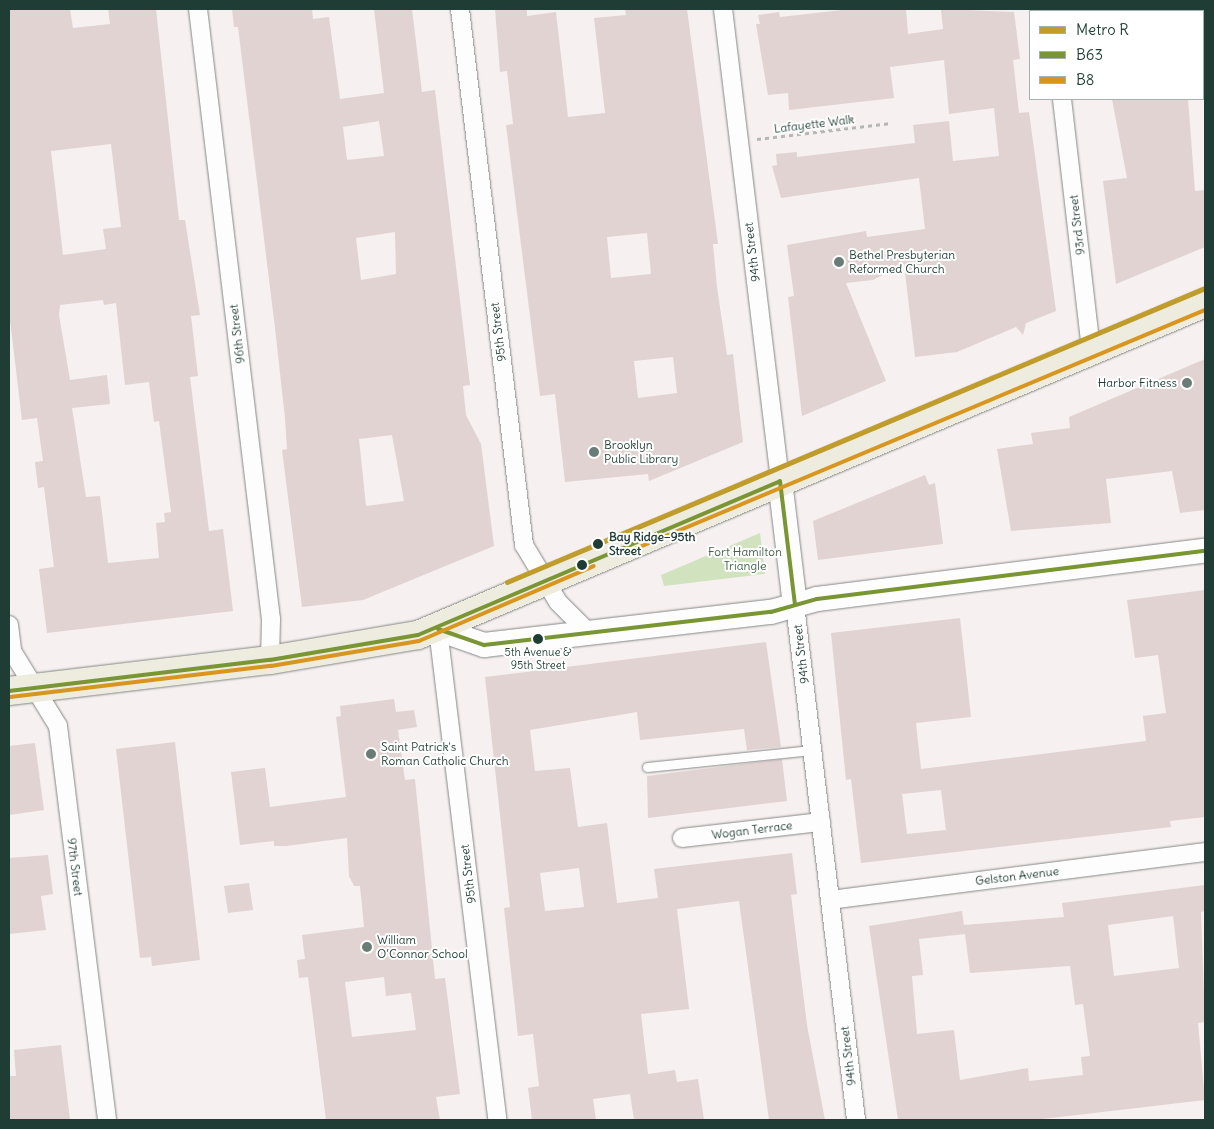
<!DOCTYPE html>
<meta charset="utf-8">
<style>
body{margin:0}
#map{position:relative;width:1214px;height:1129px;overflow:hidden;background:#f6f0f0;font-family:Delius,sans-serif}
div>[style]{position:absolute}
[style*='--x']{left:calc(var(--x)*1px);top:calc(var(--y)*1px);width:calc(var(--w)*1px);rotate:calc(var(--a)*1deg)}
.green>*{inset:0;background:#d1e3be}
.building>*{inset:0;background:#e1d3d1}
.path>*{height:3px;margin-top:-1.5px;transform-origin:0;background:repeating-linear-gradient(90deg,#b5b7b6 0 4px,transparent 0 8px)}
.roads{filter:drop-shadow(0 0 1px #858886) drop-shadow(0 0 1px #858886)}
.lane>*{height:9px;margin:-4.5px;padding:0 4.5px;transform-origin:4.5px;border-radius:4.5px;background:#fefdfd}
.street>*{height:18px;margin:-9px;padding:0 9px;transform-origin:9px;border-radius:9px;background:#fefdfd}
.secondary>*{height:24px;margin:-12px;padding:0 12px;transform-origin:12px;border-radius:12px;background:#fefdfd}
.primary>*{height:28px;margin:-14px;padding:0 14px;transform-origin:14px;border-radius:14px;background:#eeebdf}
.bus-1>*{height:4px;margin:-2px;padding:0 2px;transform-origin:2px;border-radius:2px;background:#799534}
.bus-2>*{height:4px;margin:-2px;padding:0 2px;transform-origin:2px;border-radius:2px;background:#d9961e}
.metro-1>*{height:5px;margin:-2.5px;padding:0 2.5px;transform-origin:2.5px;border-radius:2.5px;background:#c09c2a}
.dots>*{width:14px;height:14px;translate:-50% -50%;box-sizing:border-box;border:2px solid #fff;border-radius:50%}
span{translate:-50% -50%;white-space:nowrap;text-align:center;line-height:1.15;-webkit-text-stroke:4px #fff;paint-order:stroke}
.bus-label{font-size:11px;color:#1f3d34}
.street-label{font-size:12px;color:#1f3d34}
.poi-label{font-size:12px;color:#1f3d34}
.left{translate:0 -50%;text-align:left}
.right{translate:-100% -50%;text-align:right}
.stop-label{font-size:12px;color:#1f3d34;font-weight:700}
.park-label{font-size:12px;color:#44644c}
.frame{position:absolute;inset:0;border:10px solid #1f3d34;pointer-events:none}
.legend{position:absolute;left:1029px;top:10px;width:175px;height:90px;box-sizing:border-box;background:#fff;border:1px solid #a5b1ae;margin:0;padding:6px 9px;list-style:none;font-size:15px;color:#1f3d34}
.legend li{display:flex;align-items:center;gap:10px;height:25px}
.legend b{width:25px;border:1px solid #a5b1ae}
</style>
<div id="map">
<div class="green">
<i style="clip-path:polygon(760px 533px,765px 574px,664px 586px,661px 575px)"></i>
</div>
<div class="building">
<i style="clip-path:polygon(evenodd,9px 9px,70px 9px,73px 28px,110px 24px,108px 9px,156px 9px,179px 220px,185px 220px,200px 315px,191px 316px,198px 376px,190px 377px,209px 531px,223px 529px,233px 611px,47px 633px,39px 569px,54px 567px,44px 487px,38px 488px,35px 462px,43px 461px,37px 418px,22px 420px,9px 312px,9px 9px,111px 144px,121px 227px,103px 229px,106px 249px,63px 255px,51px 151px,111px 144px,9px 9px,103px 300px,104px 305px,116px 303px,125px 385px,149px 382px,154px 422px,159px 421px,171px 512px,164px 513px,165px 522px,156px 523px,159px 558px,108px 563px,100px 496px,86px 497px,72px 408px,110px 404px,107px 375px,70px 380px,59px 315px,60px 305px,103px 300px)"></i>
<i style="clip-path:polygon(evenodd,232px 9px,312px 9px,313px 19px,329px 17px,340px 99px,384px 93px,374px 9px,412px 9px,422px 92px,435px 90px,470px 385px,463px 386px,466px 415px,481px 444px,494px 546px,363px 600px,302px 607px,282px 450px,287px 449px,285px 418px,275px 328px,238px 27px,234px 27px,232px 9px,379px 121px,384px 156px,347px 160px,343px 127px,379px 121px,232px 9px,395px 232px,396px 274px,361px 280px,356px 238px,395px 232px,232px 9px,392px 435px,404px 501px,366px 506px,359px 439px,392px 435px)"></i>
<i style="clip-path:polygon(evenodd,495px 9px,527px 9px,527px 16px,556px 12px,568px 117px,605px 113px,594px 18px,626px 15px,625px 9px,687px 9px,718px 244px,713px 244px,717px 287px,727px 355px,733px 354px,743px 442px,649px 481px,648px 474px,565px 482px,555px 394px,540px 396px,506px 125px,513px 124px,507px 71px,500px 72px,495px 9px,647px 233px,651px 274px,611px 278px,607px 237px,647px 233px,495px 9px,673px 357px,677px 393px,638px 398px,634px 361px,673px 357px)"></i>
<i style="clip-path:polygon(851px 9px,906px 9px,908px 34px,943px 29px,941px 9px,1014px 12px,1020px 59px,1013px 60px,1019px 113px,1029px 112px,1056px 311px,1026px 323px,1023px 335px,1016px 327px,957px 352px,915px 357px,904px 264px,873px 280px,846px 283px,886px 381px,802px 416px,788px 297px,794px 296px,787px 245px,866px 231px,867px 237px,925px 229px,919px 178px,781px 198px,772px 166px,777px 165px,776px 154px,797px 152px,797px 157px,915px 143px,913px 125px,949px 121px,953px 161px,999px 156px,994px 108px,949px 114px,944px 60px,890px 67px,894px 98px,789px 110px,788px 93px,768px 95px,756px 24px,760px 24px,758px 15px,779px 12px,780px 17px)"></i>
<i style="clip-path:polygon(1112px 99px,1188px 99px,1195px 191px,1205px 190px,1205px 247px,1116px 284px,1103px 181px,1127px 178px)"></i>
<i style="clip-path:polygon(1205px 359px,1205px 510px,1180px 513px,1172px 471px,1106px 479px,1111px 523px,1011px 531px,997px 449px,1033px 444px,1031px 433px,1070px 428px,1069px 417px)"></i>
<i style="clip-path:polygon(925px 475px,929px 485px,935px 483px,943px 544px,818px 560px,813px 521px)"></i>
<i style="clip-path:polygon(evenodd,1205px 590px,1205px 817px,1170px 821px,1171px 827px,861px 863px,851px 779px,846px 780px,831px 633px,960px 618px,971px 717px,916px 723px,921px 769px,1146px 741px,1143px 716px,1166px 713px,1158px 655px,1135px 658px,1127px 600px,1205px 590px,941px 790px,946px 830px,907px 834px,902px 794px,941px 790px)"></i>
<i style="clip-path:polygon(evenodd,766px 642px,781px 747px,747px 750px,744px 729px,640px 740px,637px 712px,530px 730px,535px 771px,570px 768px,578px 827px,607px 823px,617px 903px,658px 898px,654px 869px,792px 853px,797px 894px,791px 895px,807px 1025px,825px 1120px,769px 1120px,739px 901px,677px 909px,689px 1009px,641px 1014px,648px 1074px,675px 1070px,677px 1082px,698px 1079px,704px 1120px,634px 1120px,630px 1094px,593px 1099px,596px 1120px,532px 1120px,528px 1088px,539px 1086px,533px 1034px,518px 1036px,504px 908px,510px 907px,485px 677px,766px 642px,579px 868px,584px 907px,545px 911px,540px 873px,579px 868px)"></i>
<i style="clip-path:polygon(evenodd,394px 699px,396px 712px,414px 710px,417px 727px,398px 730px,405px 780px,415px 779px,435px 979px,445px 978px,460px 1094px,436px 1097px,440px 1120px,326px 1120px,308px 977px,299px 978px,297px 960px,305px 959px,302px 935px,364px 927px,360px 886px,354px 886px,349px 876px,347px 838px,286px 846px,274px 846px,274px 841px,240px 845px,231px 772px,265px 768px,270px 807px,346px 797px,336px 717px,341px 716px,340px 706px,394px 699px,384px 977px,386px 996px,411px 993px,416px 1030px,352px 1037px,345px 982px,384px 977px)"></i>
<i style="clip-path:polygon(175px 742px,200px 960px,152px 966px,151px 957px,140px 958px,116px 749px)"></i>
<i style="clip-path:polygon(35px 743px,44px 810px,9px 815px,9px 746px)"></i>
<i style="clip-path:polygon(782px 759px,787px 801px,648px 818px,647px 776px)"></i>
<i style="clip-path:polygon(48px 855px,53px 894px,41px 896px,46px 930px,9px 934px,9px 858px)"></i>
<i style="clip-path:polygon(249px 883px,253px 910px,228px 913px,224px 886px)"></i>
<i style="clip-path:polygon(evenodd,1205px 885px,1205px 911px,1201px 912px,1205px 1022px,1198px 1023px,1205px 1100px,1034px 1120px,898px 1120px,869px 926px,962px 911px,964px 925px,1064px 917px,1062px 903px,1205px 885px,1173px 916px,1179px 968px,1114px 976px,1108px 925px,1173px 916px,1205px 885px,965px 934px,970px 973px,1070px 966px,1075px 1005px,1083px 1004px,1090px 1056px,1081px 1057px,1083px 1075px,1029px 1081px,1028px 1068px,960px 1080px,954px 1030px,917px 1034px,912px 976px,923px 975px,919px 939px,965px 934px)"></i>
<i style="clip-path:polygon(61px 1045px,70px 1120px,9px 1120px,9px 1076px,16px 1076px,14px 1050px)"></i>
</div>
<div class="path">
<i style="--x:757;--y:139;--w:135;--a:-6.8"></i>
</div>
<div class="roads">
<div class="lane">
<i style="--x:647;--y:767;--w:166;--a:-5.9"></i>
</div>
<div class="street">
<i style="--x:198;--y:9;--w:614;--a:83.18"></i>
<i style="--x:271;--y:619;--w:41;--a:91.4"></i>
<i style="--x:460;--y:9;--w:540;--a:83.19"></i>
<i style="--x:524;--y:545;--w:66;--a:59.2"></i>
<i style="--x:558;--y:602;--w:44;--a:45"></i>
<i style="--x:723;--y:9;--w:475;--a:83.1"></i>
<i style="--x:1052;--y:9;--w:2;--a:90"></i>
<i style="--x:1062;--y:99;--w:254;--a:83.4"></i>
<i style="--x:795;--y:605;--w:519;--a:83.24"></i>
<i style="--x:9;--y:625;--w:26;--a:83"></i>
<i style="--x:12;--y:651;--w:88;--a:58.5"></i>
<i style="--x:58;--y:726;--w:397;--a:82.9"></i>
<i style="--x:438;--y:629;--w:495;--a:83.1"></i>
<i style="--x:682;--y:838;--w:140;--a:-6.6"></i>
<i style="--x:830;--y:900;--w:378;--a:-7.3"></i>
</div>
<div class="secondary">
<i style="--x:780;--y:481;--w:125;--a:83.1"></i>
<i style="--x:438;--y:629;--w:49;--a:19.2"></i>
<i style="--x:484;--y:645;--w:289;--a:-6.6"></i>
<i style="--x:771;--y:612;--w:48;--a:-15.8"></i>
<i style="--x:817;--y:599;--w:391;--a:-7.1"></i>
</div>
<div class="primary">
<i style="--x:9;--y:691;--w:263;--a:-6.8"></i>
<i style="--x:270;--y:660;--w:150;--a:-9.6"></i>
<i style="--x:418;--y:635;--w:854;--a:-22.87"></i>
</div>
</div>
<div class="bus-1">
<i style="--x:438;--y:629;--w:49;--a:19.2"></i>
<i style="--x:484;--y:645;--w:289;--a:-6.6"></i>
<i style="--x:771;--y:612;--w:48;--a:-15.8"></i>
<i style="--x:817;--y:599;--w:391;--a:-7.1"></i>
<i style="--x:9;--y:691;--w:263;--a:-6.8"></i>
<i style="--x:270;--y:660;--w:150;--a:-9.6"></i>
<i style="--x:418;--y:635;--w:393;--a:-23"></i>
<i style="--x:780;--y:481;--w:125;--a:83.1"></i>
</div>
<div class="bus-2">
<i style="--x:630;--y:551;--w:623;--a:-22.74"></i>
<i style="--x:10;--y:697;--w:263;--a:-6.8"></i>
<i style="--x:271;--y:666;--w:150;--a:-9.6"></i>
<i style="--x:419;--y:641;--w:190;--a:-23.2"></i>
</div>
<div class="metro-1">
<i style="--x:507;--y:582;--w:757;--a:-22.84"></i>
</div>
<div class="dots">
<i style="left:839px;top:262px;background:#6a7c76"></i>
<i style="left:1187px;top:383px;background:#6a7c76"></i>
<i style="left:594px;top:452px;background:#6a7c76"></i>
<i style="left:598px;top:544px;background:#1f3d34"></i>
<i style="left:582px;top:565px;background:#1f3d34"></i>
<i style="left:538px;top:639px;background:#1f3d34"></i>
<i style="left:371px;top:754px;background:#6a7c76"></i>
<i style="left:367px;top:947px;background:#6a7c76"></i>
</div>
<div class="bus-label">
<span style="left:538px;top:659px">5th Avenue &amp;<br>95th Street</span>
</div>
<div class="street-label">
<span style="left:814px;top:124px;rotate:-7deg">Lafayette Walk</span>
<span style="left:1077px;top:225px;rotate:-97deg">93rd Street</span>
<span style="left:752px;top:252px;rotate:-97deg">94th Street</span>
<span style="left:498px;top:332px;rotate:-97deg">95th Street</span>
<span style="left:237px;top:334px;rotate:-97deg">96th Street</span>
<span style="left:801px;top:654px;rotate:-97deg">94th Street</span>
<span style="left:752px;top:830px;rotate:-7deg">Wogan Terrace</span>
<span style="left:75px;top:867px;rotate:83deg">97th Street</span>
<span style="left:468px;top:874px;rotate:-97deg">95th Street</span>
<span style="left:1017px;top:876px;rotate:-7deg">Gelston Avenue</span>
<span style="left:848px;top:1056px;rotate:-97deg">94th Street</span>
</div>
<div class="poi-label">
<span class="left" style="left:849px;top:262px">Bethel Presbyterian<br>Reformed Church</span>
<span class="right" style="left:1177px;top:383px">Harbor Fitness</span>
<span class="left" style="left:604px;top:452px">Brooklyn<br>Public Library</span>
<span class="left" style="left:381px;top:754px">Saint Patrick's<br>Roman Catholic Church</span>
<span class="left" style="left:377px;top:947px">William<br>O’Connor School</span>
</div>
<div class="stop-label">
<span class="left" style="left:609px;top:544px">Bay Ridge–95th<br>Street</span>
</div>
<div class="park-label">
<span style="left:745px;top:559px">Fort Hamilton<br>Triangle</span>
</div>
<div class="frame"></div>
<ul class="legend">
<li><b style="height:6px;background:#c09c2a"></b>Metro R</li>
<li><b style="height:6px;background:#799534"></b>B63</li>
<li><b style="height:6px;background:#d9961e"></b>B8</li>
</ul>
</div>
